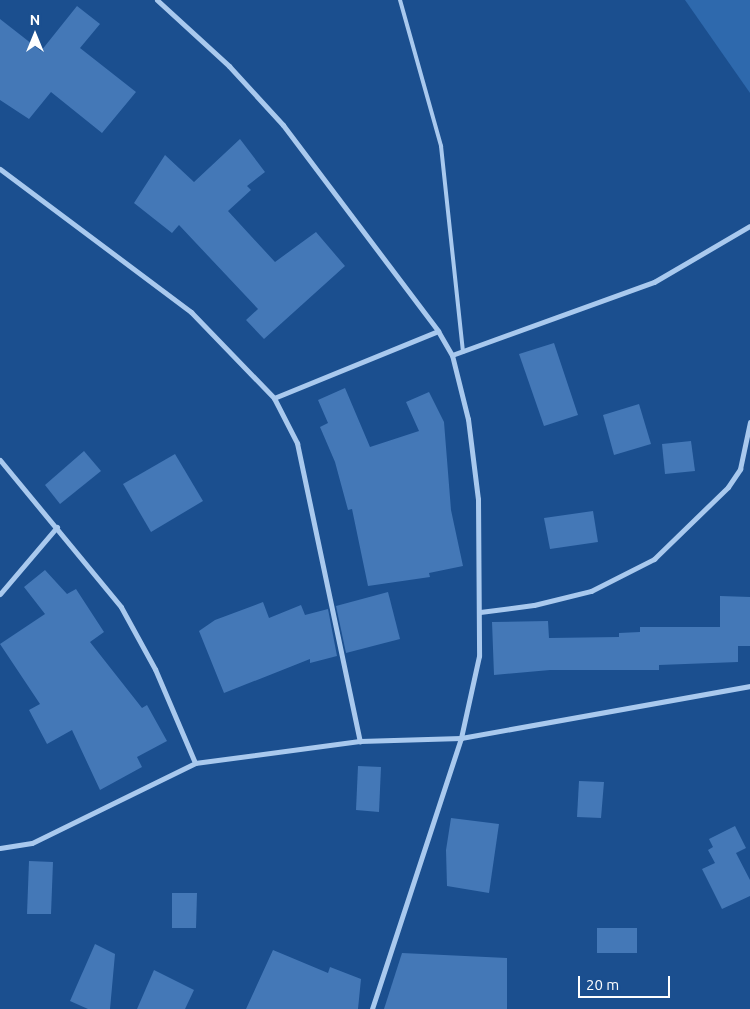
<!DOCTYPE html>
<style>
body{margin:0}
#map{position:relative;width:750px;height:1009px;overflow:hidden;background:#1b4f8f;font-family:Ubuntu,sans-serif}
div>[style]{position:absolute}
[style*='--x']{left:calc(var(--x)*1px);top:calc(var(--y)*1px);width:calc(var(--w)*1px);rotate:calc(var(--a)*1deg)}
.green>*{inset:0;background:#2e69ad}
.building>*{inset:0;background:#4478b7}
.service>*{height:4px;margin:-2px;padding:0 2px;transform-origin:2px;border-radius:2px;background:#a9c9ee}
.minor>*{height:5px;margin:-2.5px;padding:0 2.5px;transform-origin:2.5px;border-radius:2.5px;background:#a9c9ee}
span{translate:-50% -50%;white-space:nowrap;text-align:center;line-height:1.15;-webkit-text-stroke:4px #1b4f8f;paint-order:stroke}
.north{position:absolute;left:10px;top:10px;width:50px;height:50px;-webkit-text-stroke:4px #1b4f8f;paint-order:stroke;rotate:0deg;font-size:14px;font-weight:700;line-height:20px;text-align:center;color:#fff}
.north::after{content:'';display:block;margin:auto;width:18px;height:22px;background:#fff;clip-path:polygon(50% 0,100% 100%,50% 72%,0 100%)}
.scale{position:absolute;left:578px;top:976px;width:92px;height:22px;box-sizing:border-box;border:2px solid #fff;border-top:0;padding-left:6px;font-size:15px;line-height:18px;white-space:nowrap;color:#fff;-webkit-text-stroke:4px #1b4f8f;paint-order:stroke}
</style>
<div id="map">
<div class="green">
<i style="clip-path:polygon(685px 0,750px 0,750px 93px)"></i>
</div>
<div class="building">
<i style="clip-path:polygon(77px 6px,100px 24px,80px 48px,136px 92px,102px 133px,51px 92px,29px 119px,0 100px,0 19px,41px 51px)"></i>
<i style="clip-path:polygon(240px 139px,265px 172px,247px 186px,251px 190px,228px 211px,275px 262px,316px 232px,345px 266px,264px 339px,246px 320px,258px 309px,179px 225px,172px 233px,134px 203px,165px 155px,194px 182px)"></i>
<i style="clip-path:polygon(554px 343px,578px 415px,544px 426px,519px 354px)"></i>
<i style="clip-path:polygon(345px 388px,370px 447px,419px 431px,406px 402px,429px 392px,444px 422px,451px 510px,463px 566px,429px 573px,430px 577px,368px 586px,352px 509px,348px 510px,335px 462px,320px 427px,328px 423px,318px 400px)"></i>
<i style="clip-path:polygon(639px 404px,651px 444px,614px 455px,603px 415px)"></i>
<i style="clip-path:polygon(691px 441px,695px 471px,665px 474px,662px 444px)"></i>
<i style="clip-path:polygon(84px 451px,101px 471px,60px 504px,45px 485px)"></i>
<i style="clip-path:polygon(175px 454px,203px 501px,151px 532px,123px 484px)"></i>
<i style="clip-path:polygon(593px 511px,598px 542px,550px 549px,544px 518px)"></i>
<i style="clip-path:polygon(45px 570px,67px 594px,76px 589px,104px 632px,90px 642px,142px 708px,147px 705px,167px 741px,137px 757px,142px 767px,100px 790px,72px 730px,47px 744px,29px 710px,40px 704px,0 644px,45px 614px,24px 587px)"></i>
<i style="clip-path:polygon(388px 592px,400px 639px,346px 653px,336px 606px)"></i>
<i style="clip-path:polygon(720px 596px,750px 597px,750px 646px,738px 646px,738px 662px,659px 665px,659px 670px,550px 670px,494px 675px,492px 622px,548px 621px,549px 638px,619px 637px,619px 633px,640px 632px,640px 627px,720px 627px)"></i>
<i style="clip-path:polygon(263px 602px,269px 618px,301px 605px,305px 615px,328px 609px,337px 656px,310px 663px,310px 659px,224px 693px,199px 631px,215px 620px)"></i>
<i style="clip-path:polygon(358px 766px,381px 767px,379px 812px,356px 810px)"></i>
<i style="clip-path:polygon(579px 781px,604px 782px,601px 818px,577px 817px)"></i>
<i style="clip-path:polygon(451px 818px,499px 824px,489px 893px,447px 886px,446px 850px)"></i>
<i style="clip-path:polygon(735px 826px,746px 848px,736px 853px,750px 880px,750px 896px,722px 909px,702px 869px,715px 863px,708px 850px,713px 847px,709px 839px)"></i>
<i style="clip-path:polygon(29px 861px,53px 862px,51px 914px,27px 914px)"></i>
<i style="clip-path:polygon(172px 893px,197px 893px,196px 928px,172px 928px)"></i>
<i style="clip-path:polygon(597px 928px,637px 928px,637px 953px,597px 953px)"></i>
<i style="clip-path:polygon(95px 944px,115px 954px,110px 1009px,88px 1009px,70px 1001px)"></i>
<i style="clip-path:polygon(273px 950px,328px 973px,330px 967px,361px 979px,358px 1009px,246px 1009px)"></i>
<i style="clip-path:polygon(402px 953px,507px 958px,507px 1009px,384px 1009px)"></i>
<i style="clip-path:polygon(154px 970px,194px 990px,185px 1009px,137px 1009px)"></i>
</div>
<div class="service">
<i style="--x:400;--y:0;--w:152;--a:74.3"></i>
<i style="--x:441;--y:146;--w:207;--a:83.9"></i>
</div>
<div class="minor">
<i style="--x:157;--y:0;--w:98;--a:42.5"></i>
<i style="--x:229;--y:66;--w:80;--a:47.5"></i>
<i style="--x:283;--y:125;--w:258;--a:53"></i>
<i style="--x:438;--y:331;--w:28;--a:60"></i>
<i style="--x:452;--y:355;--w:66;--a:76"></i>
<i style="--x:468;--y:419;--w:81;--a:82.9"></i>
<i style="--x:478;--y:499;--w:157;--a:89.6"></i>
<i style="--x:479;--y:656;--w:84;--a:102.4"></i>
<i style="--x:461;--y:738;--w:285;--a:108.2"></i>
<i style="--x:0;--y:169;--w:239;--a:36.8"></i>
<i style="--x:191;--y:312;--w:120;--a:46"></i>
<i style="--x:274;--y:398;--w:51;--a:62.9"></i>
<i style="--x:297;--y:443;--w:305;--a:78.1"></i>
<i style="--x:452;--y:355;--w:215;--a:-19.9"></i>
<i style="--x:654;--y:282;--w:111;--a:-30.3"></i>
<i style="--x:274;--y:398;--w:177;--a:-22.2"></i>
<i style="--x:0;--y:460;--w:190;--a:50.5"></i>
<i style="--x:121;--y:607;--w:71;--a:61.3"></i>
<i style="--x:155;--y:669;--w:102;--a:66.9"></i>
<i style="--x:0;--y:594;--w:88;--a:-49.6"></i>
<i style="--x:480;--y:612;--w:54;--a:-7.4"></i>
<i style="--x:534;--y:605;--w:59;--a:-13.8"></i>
<i style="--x:591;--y:591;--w:71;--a:-26.9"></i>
<i style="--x:654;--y:559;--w:103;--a:-44.2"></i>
<i style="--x:728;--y:487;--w:22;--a:-56"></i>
<i style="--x:740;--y:469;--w:48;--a:-78"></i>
<i style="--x:0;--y:848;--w:32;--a:-9"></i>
<i style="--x:32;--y:843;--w:182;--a:-26.1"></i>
<i style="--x:195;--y:763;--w:166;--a:-7.6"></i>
<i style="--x:360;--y:741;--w:101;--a:-1.7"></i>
<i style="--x:461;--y:738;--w:294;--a:-10.2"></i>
</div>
<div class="north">N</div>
<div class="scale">20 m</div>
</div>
